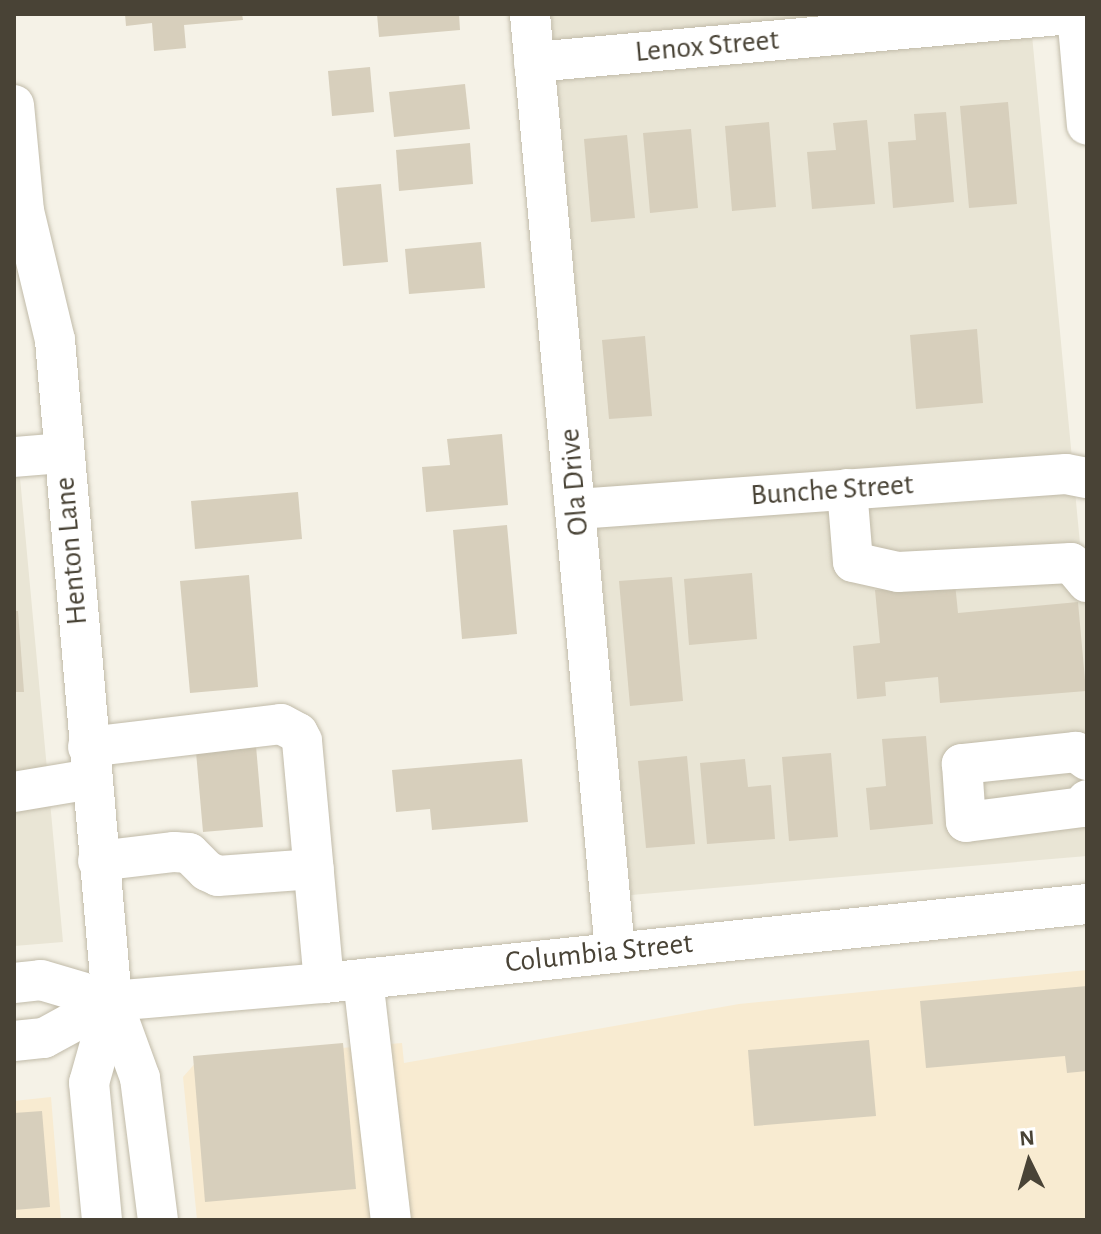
<!DOCTYPE html>
<style>
body{margin:0}
#map{position:relative;width:1101px;height:1234px;overflow:hidden;background:#f5f2e7;font-family:"Alegreya Sans",sans-serif}
div>[style]{position:absolute}
[style*='--x']{left:calc(var(--x)*1px);top:calc(var(--y)*1px);width:calc(var(--w)*1px);rotate:calc(var(--a)*1deg)}
.residential>*{inset:0;background:#e9e5d5}
.commercial>*{inset:0;background:#f8ebd1}
.building>*{inset:0;background:#d7cfbc}
.roads{filter:drop-shadow(0 0 2px #c1bba9) drop-shadow(0 0 2px #c1bba9)}
.minor>*{height:40px;margin:-20px;padding:0 20px;transform-origin:20px;border-radius:20px;background:#fff}
span{translate:-50% -50%;white-space:nowrap;text-align:center;line-height:1.15;-webkit-text-stroke:7px #fff;paint-order:stroke}
.street-label{font-size:30px;color:#494336}
.frame{position:absolute;inset:0;border:16px solid #494336;pointer-events:none}
.north{position:absolute;left:989px;top:1122px;width:80px;height:80px;-webkit-text-stroke:6px #fff;paint-order:stroke;rotate:355deg;font-size:22px;font-weight:700;line-height:32px;text-align:center;color:#494336}
.north::after{content:'';display:block;margin:auto;width:28px;height:36px;background:#494336;clip-path:polygon(50% 0,100% 100%,50% 72%,0 100%)}
</style>
<div id="map">
<div class="residential">
<i style="clip-path:polygon(551px 14px,1030px 14px,1087px 618px,1087px 856px,631px 895px)"></i>
<i style="clip-path:polygon(14px 413px,63px 942px,14px 946px)"></i>
</div>
<div class="commercial">
<i style="clip-path:polygon(1087px 970px,1087px 1220px,197px 1220px,183px 1077px,198px 1060px,402px 1043px,404px 1063px,739px 1004px)"></i>
<i style="clip-path:polygon(51px 1097px,61px 1220px,14px 1220px,14px 1101px)"></i>
</div>
<div class="building">
<i style="clip-path:polygon(125px 14px,242px 14px,243px 20px,184px 25px,186px 48px,154px 51px,152px 23px,126px 26px)"></i>
<i style="clip-path:polygon(377px 14px,459px 14px,460px 30px,379px 37px)"></i>
<i style="clip-path:polygon(370px 67px,374px 112px,332px 116px,328px 71px)"></i>
<i style="clip-path:polygon(465px 84px,470px 129px,394px 137px,389px 92px)"></i>
<i style="clip-path:polygon(1008px 102px,1017px 204px,969px 208px,960px 106px)"></i>
<i style="clip-path:polygon(946px 112px,954px 202px,893px 208px,888px 142px,916px 140px,914px 114px)"></i>
<i style="clip-path:polygon(867px 120px,875px 204px,812px 209px,807px 152px,836px 150px,833px 123px)"></i>
<i style="clip-path:polygon(769px 122px,776px 207px,732px 211px,725px 126px)"></i>
<i style="clip-path:polygon(691px 129px,698px 208px,650px 213px,643px 133px)"></i>
<i style="clip-path:polygon(627px 135px,635px 218px,591px 222px,584px 139px)"></i>
<i style="clip-path:polygon(470px 143px,473px 184px,399px 191px,396px 150px)"></i>
<i style="clip-path:polygon(381px 184px,388px 262px,343px 266px,336px 188px)"></i>
<i style="clip-path:polygon(481px 242px,485px 288px,409px 294px,405px 249px)"></i>
<i style="clip-path:polygon(977px 329px,983px 403px,916px 409px,910px 335px)"></i>
<i style="clip-path:polygon(645px 336px,652px 416px,609px 419px,602px 340px)"></i>
<i style="clip-path:polygon(502px 434px,508px 505px,426px 512px,422px 467px,450px 465px,447px 439px)"></i>
<i style="clip-path:polygon(298px 492px,302px 539px,195px 549px,191px 501px)"></i>
<i style="clip-path:polygon(507px 525px,517px 634px,462px 639px,453px 530px)"></i>
<i style="clip-path:polygon(752px 573px,757px 639px,689px 645px,684px 579px)"></i>
<i style="clip-path:polygon(249px 575px,258px 687px,190px 693px,180px 581px)"></i>
<i style="clip-path:polygon(672px 577px,683px 701px,630px 706px,619px 581px)"></i>
<i style="clip-path:polygon(955px 583px,958px 613px,1078px 602px,1086px 691px,940px 703px,938px 677px,885px 682px,886px 696px,857px 699px,853px 646px,880px 643px,875px 590px)"></i>
<i style="clip-path:polygon(14px 611px,18px 611px,24px 692px,14px 692px)"></i>
<i style="clip-path:polygon(926px 736px,933px 824px,870px 830px,866px 788px,886px 786px,882px 739px)"></i>
<i style="clip-path:polygon(256px 746px,263px 827px,203px 832px,196px 752px)"></i>
<i style="clip-path:polygon(831px 753px,838px 837px,789px 841px,782px 757px)"></i>
<i style="clip-path:polygon(687px 756px,695px 844px,646px 848px,638px 761px)"></i>
<i style="clip-path:polygon(522px 759px,528px 822px,432px 830px,430px 809px,396px 812px,392px 770px)"></i>
<i style="clip-path:polygon(745px 759px,748px 787px,771px 785px,775px 839px,707px 844px,700px 763px)"></i>
<i style="clip-path:polygon(1087px 986px,1087px 1071px,1067px 1073px,1065px 1056px,926px 1068px,920px 1001px)"></i>
<i style="clip-path:polygon(869px 1040px,876px 1116px,754px 1126px,748px 1050px)"></i>
<i style="clip-path:polygon(343px 1043px,356px 1189px,205px 1202px,193px 1056px)"></i>
<i style="clip-path:polygon(42px 1111px,50px 1207px,14px 1210px,14px 1113px)"></i>
</div>
<div class="roads">
<div class="minor">
<i style="--x:530;--y:14;--w:941;--a:84.82"></i>
<i style="--x:1077;--y:14;--w:111;--a:84.9"></i>
<i style="--x:534;--y:62;--w:539;--a:-5.11"></i>
<i style="--x:14;--y:105;--w:106;--a:84.6"></i>
<i style="--x:24;--y:211;--w:133;--a:76.5"></i>
<i style="--x:55;--y:340;--w:663;--a:85.07"></i>
<i style="--x:112;--y:1001;--w:82;--a:70"></i>
<i style="--x:140;--y:1078;--w:143;--a:82.8"></i>
<i style="--x:14;--y:457;--w:49;--a:-4.7"></i>
<i style="--x:847;--y:489;--w:73;--a:85.3"></i>
<i style="--x:853;--y:562;--w:46;--a:12.5"></i>
<i style="--x:898;--y:572;--w:173;--a:-3"></i>
<i style="--x:1071;--y:563;--w:25;--a:50"></i>
<i style="--x:577;--y:509;--w:490;--a:-4.1"></i>
<i style="--x:1066;--y:474;--w:21;--a:11"></i>
<i style="--x:88;--y:747;--w:194;--a:-6.8"></i>
<i style="--x:281;--y:724;--w:19;--a:28"></i>
<i style="--x:298;--y:733;--w:9;--a:63"></i>
<i style="--x:302;--y:741;--w:243;--a:84.8"></i>
<i style="--x:1087;--y:760;--w:14;--a:-144"></i>
<i style="--x:1076;--y:752;--w:115;--a:174"></i>
<i style="--x:962;--y:764;--w:58;--a:86.1"></i>
<i style="--x:966;--y:822;--w:118;--a:-7.3"></i>
<i style="--x:1083;--y:807;--w:8;--a:-60"></i>
<i style="--x:14;--y:792;--w:78;--a:-9.6"></i>
<i style="--x:98;--y:861;--w:77;--a:-6.8"></i>
<i style="--x:174;--y:852;--w:15;--a:4"></i>
<i style="--x:189;--y:853;--w:25;--a:45"></i>
<i style="--x:207;--y:871;--w:12;--a:24"></i>
<i style="--x:218;--y:876;--w:96;--a:-4.2"></i>
<i style="--x:363;--y:979;--w:243;--a:83.4"></i>
<i style="--x:14;--y:983;--w:27;--a:-6"></i>
<i style="--x:41;--y:980;--w:74;--a:16.5"></i>
<i style="--x:112;--y:1001;--w:213;--a:-4.9"></i>
<i style="--x:324;--y:983;--w:767;--a:-5.91"></i>
<i style="--x:14;--y:1041;--w:30;--a:-6"></i>
<i style="--x:44;--y:1038;--w:77;--a:-28.6"></i>
<i style="--x:102;--y:1220;--w:138;--a:-95.4"></i>
<i style="--x:89;--y:1083;--w:85;--a:-74.3"></i>
</div>
</div>
<div class="street-label">
<span style="left:707px;top:46px;rotate:-5deg">Lenox Street</span>
<span style="left:574px;top:482px;rotate:-95deg">Ola Drive</span>
<span style="left:832px;top:490px;rotate:-4deg">Bunche Street</span>
<span style="left:71px;top:551px;rotate:-95deg">Henton Lane</span>
<span style="left:599px;top:953px;rotate:-6deg">Columbia Street</span>
</div>
<div class="frame"></div>
<div class="north">N</div>
</div>
